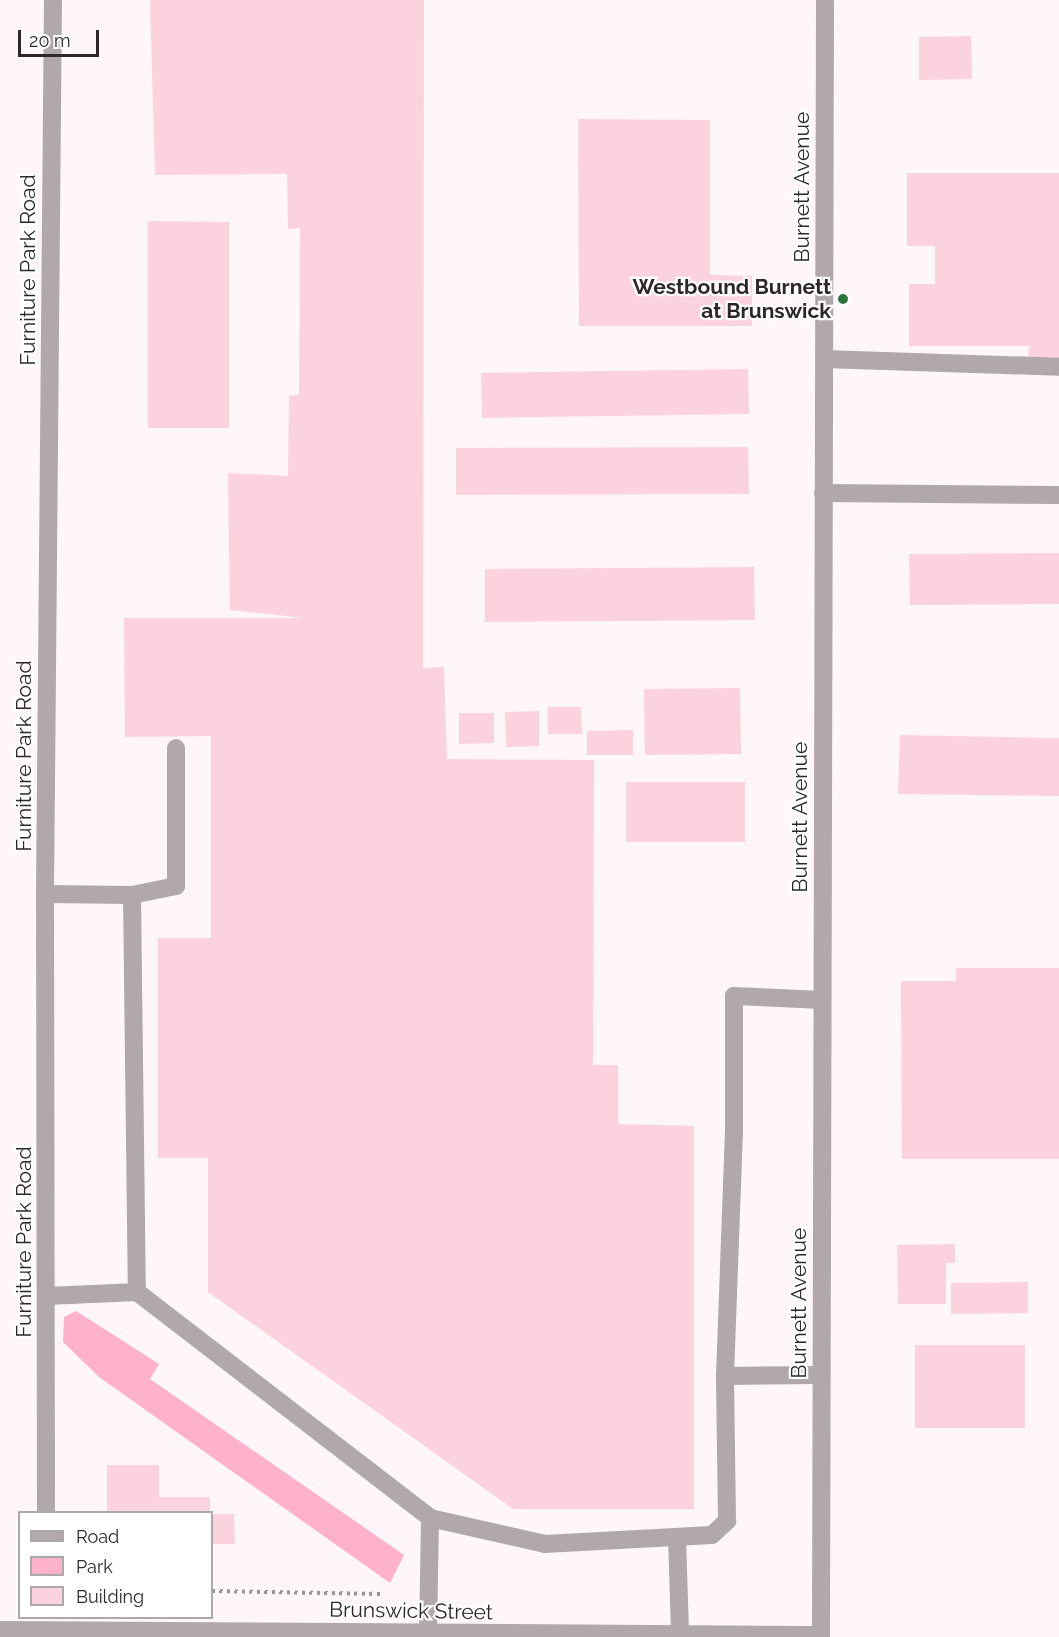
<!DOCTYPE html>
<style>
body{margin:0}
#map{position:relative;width:1059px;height:1637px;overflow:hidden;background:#fef6f8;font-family:Raleway,sans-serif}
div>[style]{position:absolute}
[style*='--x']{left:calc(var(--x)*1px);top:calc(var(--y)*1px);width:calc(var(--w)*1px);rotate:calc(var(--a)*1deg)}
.green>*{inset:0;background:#ffb2ca}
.building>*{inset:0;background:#fcd2de}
.path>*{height:4px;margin-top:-2px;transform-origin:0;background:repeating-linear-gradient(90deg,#9a9395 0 3px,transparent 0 7.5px)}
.minor>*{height:18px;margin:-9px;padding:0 9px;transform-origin:9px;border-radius:9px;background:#b0a8aa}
.dots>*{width:16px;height:16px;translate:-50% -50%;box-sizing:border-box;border:3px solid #fff;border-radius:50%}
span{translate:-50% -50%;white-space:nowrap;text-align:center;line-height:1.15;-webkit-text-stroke:4.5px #fff;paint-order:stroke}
.street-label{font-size:21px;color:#2d2728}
.poi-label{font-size:21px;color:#2d2728;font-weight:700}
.right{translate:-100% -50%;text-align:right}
.legend{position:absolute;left:18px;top:1511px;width:195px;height:108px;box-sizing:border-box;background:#fff;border:2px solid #aba9a9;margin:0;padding:8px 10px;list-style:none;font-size:18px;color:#2d2728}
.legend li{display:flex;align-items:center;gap:12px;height:30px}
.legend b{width:30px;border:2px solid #aba9a9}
.scale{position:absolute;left:18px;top:30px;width:81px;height:27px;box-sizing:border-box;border:3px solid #2d2728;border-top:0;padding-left:8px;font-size:18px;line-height:21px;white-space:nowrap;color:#2d2728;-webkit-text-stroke:4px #fff;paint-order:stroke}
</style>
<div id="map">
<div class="green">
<i style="clip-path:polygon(76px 1311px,159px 1364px,150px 1379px,404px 1555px,390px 1583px,99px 1377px,63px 1342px,64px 1317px)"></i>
</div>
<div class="building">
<i style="clip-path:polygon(150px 0,424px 0,423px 668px,444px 667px,447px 759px,594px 760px,593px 1065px,618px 1065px,618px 1124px,694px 1126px,694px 1509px,513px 1509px,208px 1292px,208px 1158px,158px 1158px,158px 938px,211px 938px,211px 736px,125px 737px,124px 618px,304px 618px,230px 610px,228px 473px,288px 476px,289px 396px,299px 395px,300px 228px,288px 229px,287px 174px,155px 175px)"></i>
<i style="clip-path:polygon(971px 36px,972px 79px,919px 80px,919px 37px)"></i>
<i style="clip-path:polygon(578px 119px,710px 120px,710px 275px,752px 276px,752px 326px,579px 326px)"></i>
<i style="clip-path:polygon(907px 173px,1059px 173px,1059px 358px,1028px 361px,1029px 346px,909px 346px,909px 284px,935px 284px,935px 246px,907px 246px)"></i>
<i style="clip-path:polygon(148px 221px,229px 222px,229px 428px,148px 428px)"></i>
<i style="clip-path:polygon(748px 369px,749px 414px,482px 418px,481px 373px)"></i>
<i style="clip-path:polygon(748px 447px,749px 494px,456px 495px,456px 448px)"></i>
<i style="clip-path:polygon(1059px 553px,1059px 604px,910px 605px,909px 554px)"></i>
<i style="clip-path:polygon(754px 567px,755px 620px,485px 622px,485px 569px)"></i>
<i style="clip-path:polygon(740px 688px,741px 754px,645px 755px,644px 689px)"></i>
<i style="clip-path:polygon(548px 707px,581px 707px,582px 734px,548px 734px)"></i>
<i style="clip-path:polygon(539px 711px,539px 746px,506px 747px,505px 712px)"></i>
<i style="clip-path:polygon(459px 713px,494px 713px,494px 743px,459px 744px)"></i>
<i style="clip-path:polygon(633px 730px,633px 755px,587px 755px,587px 731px)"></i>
<i style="clip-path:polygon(900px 735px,1059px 738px,1059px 796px,898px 794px)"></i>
<i style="clip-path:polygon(626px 782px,745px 782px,745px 842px,626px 842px)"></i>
<i style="clip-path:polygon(956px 968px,1059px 968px,1059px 1159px,902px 1159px,901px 981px,956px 981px)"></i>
<i style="clip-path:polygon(955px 1244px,955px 1263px,946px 1263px,946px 1304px,898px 1304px,897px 1245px)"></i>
<i style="clip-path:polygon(1028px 1282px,1028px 1313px,951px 1314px,951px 1283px)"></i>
<i style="clip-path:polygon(915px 1345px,1025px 1345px,1025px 1428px,915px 1428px)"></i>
<i style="clip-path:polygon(107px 1465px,159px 1465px,159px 1497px,210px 1497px,210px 1512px,107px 1512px)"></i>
<i style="clip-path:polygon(212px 1514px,234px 1514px,235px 1544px,212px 1544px)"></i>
</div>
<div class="path">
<i style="--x:212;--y:1591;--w:172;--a:1"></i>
</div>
<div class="minor">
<i style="--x:824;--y:359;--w:235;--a:1.9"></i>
<i style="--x:823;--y:493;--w:236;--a:0.5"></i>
<i style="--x:45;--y:894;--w:87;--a:0.7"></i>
<i style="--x:132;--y:895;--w:397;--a:89.3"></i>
<i style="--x:137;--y:1292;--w:90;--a:177.5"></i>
<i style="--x:132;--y:895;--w:45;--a:-11.6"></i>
<i style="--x:176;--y:886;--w:138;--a:-90"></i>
<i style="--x:137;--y:1292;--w:370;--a:37.6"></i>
<i style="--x:430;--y:1518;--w:118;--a:12.7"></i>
<i style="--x:545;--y:1544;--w:167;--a:-3.1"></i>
<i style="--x:712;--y:1535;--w:21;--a:-43"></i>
<i style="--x:727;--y:1521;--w:145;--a:-90.8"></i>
<i style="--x:725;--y:1376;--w:96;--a:-0.6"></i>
<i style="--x:725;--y:1376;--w:245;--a:-87.9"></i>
<i style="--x:734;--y:1131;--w:135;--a:-90"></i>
<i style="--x:734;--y:996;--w:88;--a:2.6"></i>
<i style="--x:46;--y:1512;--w:618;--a:-90.09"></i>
<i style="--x:45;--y:894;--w:894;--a:-89.49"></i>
<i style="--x:677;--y:1537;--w:98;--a:88.2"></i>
<i style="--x:0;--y:1630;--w:821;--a:0.35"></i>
<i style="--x:821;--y:1635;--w:1635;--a:-89.86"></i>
<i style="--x:428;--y:1634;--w:116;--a:-89"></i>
</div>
<div class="dots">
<i style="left:843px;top:299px;background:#2f743f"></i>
</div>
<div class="street-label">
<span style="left:802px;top:187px;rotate:-90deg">Burnett Avenue</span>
<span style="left:28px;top:270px;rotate:-90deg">Furniture Park Road</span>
<span style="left:24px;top:756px;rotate:-90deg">Furniture Park Road</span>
<span style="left:800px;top:817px;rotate:-90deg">Burnett Avenue</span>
<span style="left:24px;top:1242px;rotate:-90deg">Furniture Park Road</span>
<span style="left:799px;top:1303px;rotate:-90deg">Burnett Avenue</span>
<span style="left:411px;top:1611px;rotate:1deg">Brunswick Street</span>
</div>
<div class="poi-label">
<span class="right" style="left:831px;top:299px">Westbound Burnett<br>at Brunswick</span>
</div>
<ul class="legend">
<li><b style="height:8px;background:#b0a8aa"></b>Road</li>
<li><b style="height:16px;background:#ffb2ca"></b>Park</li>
<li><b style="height:16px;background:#fcd2de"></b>Building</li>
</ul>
<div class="scale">20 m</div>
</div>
